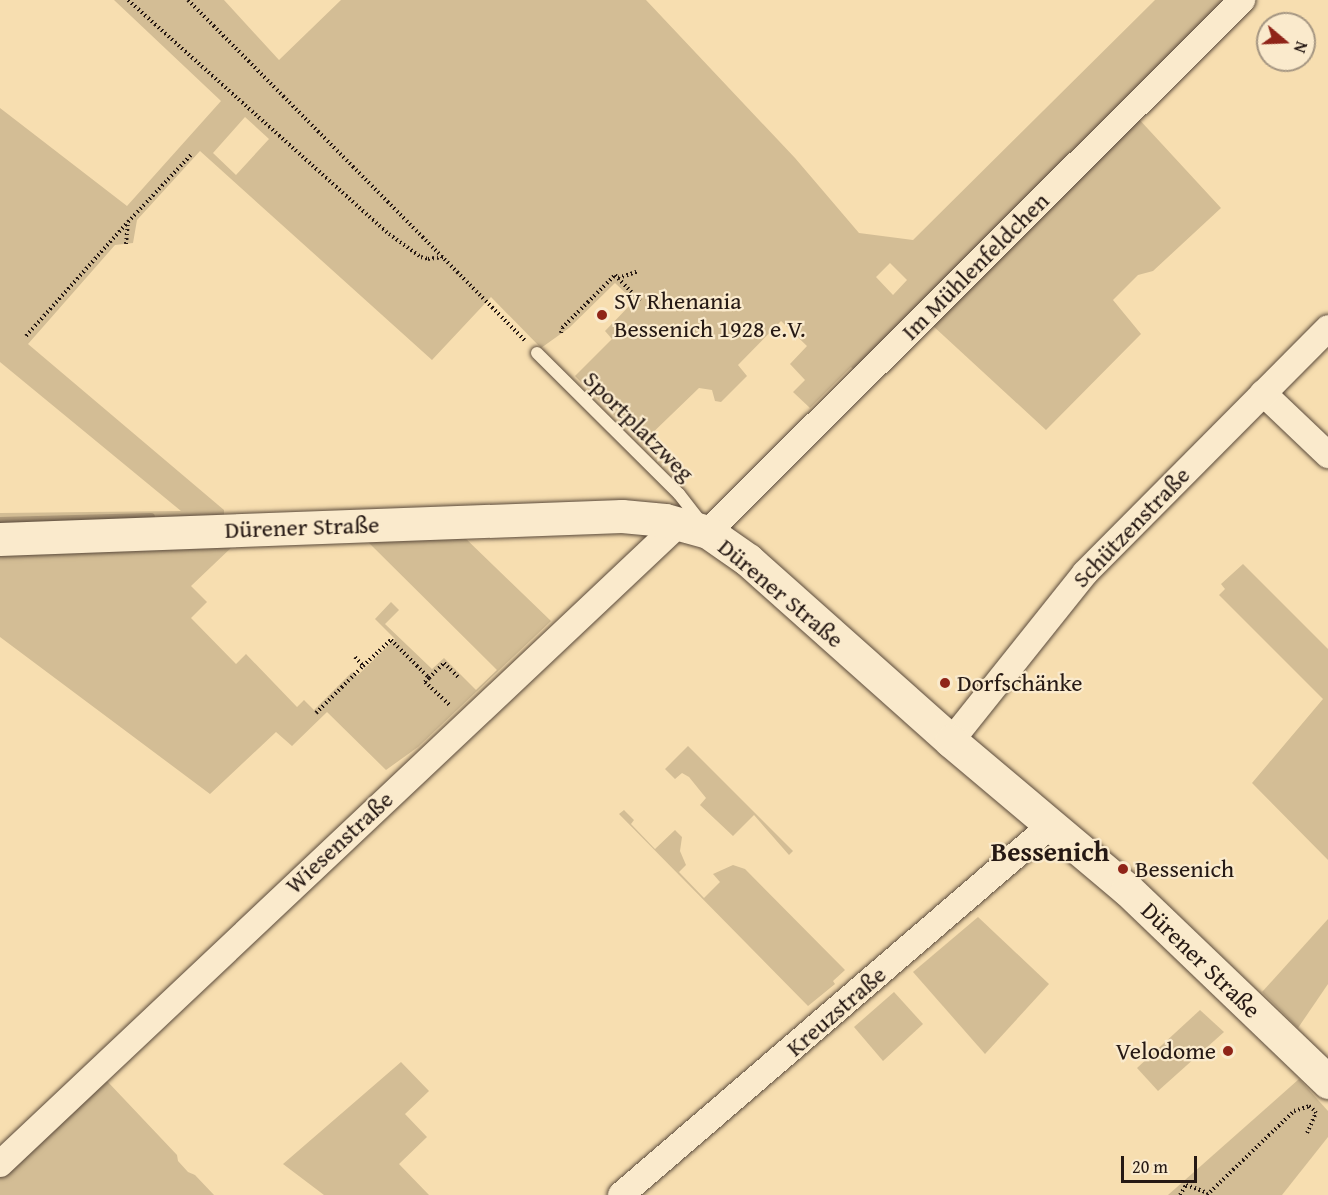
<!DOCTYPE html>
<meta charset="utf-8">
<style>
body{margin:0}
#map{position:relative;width:1328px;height:1195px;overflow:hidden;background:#f7deb0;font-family:"Gentium Book Plus",serif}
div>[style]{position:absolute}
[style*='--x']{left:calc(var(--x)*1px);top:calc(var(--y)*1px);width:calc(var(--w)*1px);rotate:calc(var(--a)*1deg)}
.green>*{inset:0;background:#d3bd95}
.stream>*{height:8px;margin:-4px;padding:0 4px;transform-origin:4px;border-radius:4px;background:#b09b7b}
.path>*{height:4px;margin-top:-2px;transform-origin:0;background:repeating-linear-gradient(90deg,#261914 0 1.5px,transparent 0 4.5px)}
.roads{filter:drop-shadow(0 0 2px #5a4a3b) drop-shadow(0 0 2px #5a4a3b)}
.lane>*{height:12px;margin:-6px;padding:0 6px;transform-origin:6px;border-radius:6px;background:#faeacc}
.street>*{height:26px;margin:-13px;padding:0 13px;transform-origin:13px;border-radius:13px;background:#faeacc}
.secondary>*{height:33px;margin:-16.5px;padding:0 16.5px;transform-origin:16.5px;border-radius:16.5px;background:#faeacc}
.dots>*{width:16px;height:16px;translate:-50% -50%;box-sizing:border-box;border:3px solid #faeacc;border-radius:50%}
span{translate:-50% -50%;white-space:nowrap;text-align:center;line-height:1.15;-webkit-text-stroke:4.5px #faeacc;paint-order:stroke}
.street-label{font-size:24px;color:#261914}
.poi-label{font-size:24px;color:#261914}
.left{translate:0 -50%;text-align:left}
.right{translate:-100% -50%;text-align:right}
.quarter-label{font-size:27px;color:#261914;font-weight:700}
.north{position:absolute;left:1256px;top:12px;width:60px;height:60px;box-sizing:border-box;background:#faeacc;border:2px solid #a59682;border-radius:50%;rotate:109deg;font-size:16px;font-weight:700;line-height:24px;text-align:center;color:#261914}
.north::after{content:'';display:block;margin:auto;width:21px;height:27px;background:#8f2418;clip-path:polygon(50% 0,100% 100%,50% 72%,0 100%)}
.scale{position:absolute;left:1121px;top:1156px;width:76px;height:27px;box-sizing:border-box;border:3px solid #261914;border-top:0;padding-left:8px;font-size:18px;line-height:21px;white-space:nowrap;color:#261914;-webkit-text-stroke:4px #faeacc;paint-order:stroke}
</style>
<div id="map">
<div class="green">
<i style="clip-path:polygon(evenodd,114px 0,224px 0,279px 60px,341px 0,646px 0,795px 158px,859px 233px,913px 240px,1155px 0,1255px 0,1137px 117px,1221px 208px,1153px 271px,1138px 275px,1113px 300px,1141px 334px,1046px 430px,932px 325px,871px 385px,851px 367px,810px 408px,793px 392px,805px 380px,790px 364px,807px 346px,781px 321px,738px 365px,747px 376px,721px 402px,715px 401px,712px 390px,699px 388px,642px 443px,575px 376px,612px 339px,605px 331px,634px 301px,615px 283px,569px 328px,541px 348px,491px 297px,432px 360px,200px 151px,137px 220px,133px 243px,115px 245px,28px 344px,224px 510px,224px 516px,0 527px,0 513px,181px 511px,0 362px,0 108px,127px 206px,221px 101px,114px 0,245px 117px,269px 139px,236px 175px,213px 153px,245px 117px,114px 0,890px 263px,907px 280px,893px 295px,876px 277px,890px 263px)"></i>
<i style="clip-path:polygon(463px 536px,551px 621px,418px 747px,386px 770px,327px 712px,292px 746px,276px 732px,210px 794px,0 637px,0 549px,233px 546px,191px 586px,207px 602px,191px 618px,236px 664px,246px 654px,297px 707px,304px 700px,314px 710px,352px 672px,357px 676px,395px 639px,375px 619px,391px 602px,399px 610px,385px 624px,432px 669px,444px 658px,476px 690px,497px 670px,366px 540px)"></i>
<i style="clip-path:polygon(1243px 564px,1328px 649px,1328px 860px,1252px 783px,1323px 699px,1219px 595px,1225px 589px,1221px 584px)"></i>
<i style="clip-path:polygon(688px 746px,793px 851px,789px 855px,754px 815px,733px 836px,700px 805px,706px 798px,689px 777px,682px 773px,675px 779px,665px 769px)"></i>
<i style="clip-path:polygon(624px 810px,634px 820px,631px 824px,655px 849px,675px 830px,682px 837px,680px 851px,686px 865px,679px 872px,704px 898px,720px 882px,713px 874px,733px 865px,745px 869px,845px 970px,833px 981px,835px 984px,808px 1006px,619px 814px)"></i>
<i style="clip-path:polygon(978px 917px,1049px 984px,985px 1054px,913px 972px)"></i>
<i style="clip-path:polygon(1328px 919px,1328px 984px,1298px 1028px,1262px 992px)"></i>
<i style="clip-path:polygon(894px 992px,923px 1024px,883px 1061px,854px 1027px)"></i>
<i style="clip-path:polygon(1200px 1010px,1224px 1032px,1158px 1091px,1137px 1068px)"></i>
<i style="clip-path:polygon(401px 1062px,429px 1091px,405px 1114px,427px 1137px,399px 1164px,429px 1195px,324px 1195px,283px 1164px)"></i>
<i style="clip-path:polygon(1299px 1079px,1328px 1111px,1328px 1137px,1282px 1195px,1168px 1195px)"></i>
<i style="clip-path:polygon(101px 1081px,107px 1081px,177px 1155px,178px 1161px,188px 1172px,195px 1175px,214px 1195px,0 1195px,0 1176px)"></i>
</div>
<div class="stream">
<i style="--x:0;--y:521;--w:151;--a:-1.5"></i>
</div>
<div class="path">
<i style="--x:128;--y:0;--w:351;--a:41.9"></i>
<i style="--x:389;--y:234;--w:39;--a:36"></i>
<i style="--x:421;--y:257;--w:7;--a:16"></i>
<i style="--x:428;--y:259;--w:15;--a:-8"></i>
<i style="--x:188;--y:0;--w:479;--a:45.3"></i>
<i style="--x:126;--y:244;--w:22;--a:-85"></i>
<i style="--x:128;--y:222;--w:92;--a:-46.8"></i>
<i style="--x:618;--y:278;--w:22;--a:-18"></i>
<i style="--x:561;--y:333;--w:5;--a:-79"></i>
<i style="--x:562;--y:328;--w:75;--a:-45"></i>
<i style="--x:615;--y:275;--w:36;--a:46"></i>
<i style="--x:26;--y:336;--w:153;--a:-48.2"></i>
<i style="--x:355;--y:657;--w:12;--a:48"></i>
<i style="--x:363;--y:666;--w:38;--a:-43"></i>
<i style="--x:391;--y:640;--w:54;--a:45"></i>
<i style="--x:429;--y:678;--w:6;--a:135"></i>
<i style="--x:425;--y:682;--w:34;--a:43"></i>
<i style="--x:429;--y:678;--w:21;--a:-45"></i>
<i style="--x:444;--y:663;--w:20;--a:45"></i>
<i style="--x:316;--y:713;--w:66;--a:-45"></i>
<i style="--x:1307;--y:1133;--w:22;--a:-66"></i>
<i style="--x:1316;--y:1113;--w:4;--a:-124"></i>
<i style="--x:1180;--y:1195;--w:12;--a:-59"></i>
<i style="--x:1186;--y:1185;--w:23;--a:20"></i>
<i style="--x:1207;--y:1195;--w:121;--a:-44"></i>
<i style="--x:1294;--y:1111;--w:16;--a:-18"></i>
<i style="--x:1309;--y:1106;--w:6;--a:39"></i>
</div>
<div class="roads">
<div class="lane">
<i style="--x:537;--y:353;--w:200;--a:44.8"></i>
<i style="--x:679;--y:494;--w:36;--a:52"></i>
</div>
<div class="street">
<i style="--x:1263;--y:393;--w:90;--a:43.6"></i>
<i style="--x:708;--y:532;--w:754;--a:-44.89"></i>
<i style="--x:951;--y:741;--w:215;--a:-51.4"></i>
<i style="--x:1085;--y:573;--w:345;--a:-45.2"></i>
<i style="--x:0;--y:1164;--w:934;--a:-43.31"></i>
<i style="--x:621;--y:1195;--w:567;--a:-40.71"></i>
</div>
<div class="secondary">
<i style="--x:0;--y:539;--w:622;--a:-2.12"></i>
<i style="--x:622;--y:516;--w:43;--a:5.3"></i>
<i style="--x:665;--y:520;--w:45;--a:15.6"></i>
<i style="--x:708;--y:532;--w:49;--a:35"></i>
<i style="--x:748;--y:560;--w:272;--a:41.7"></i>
<i style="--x:951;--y:741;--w:230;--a:40.1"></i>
<i style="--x:1127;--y:889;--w:279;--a:43.8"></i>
</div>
</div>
<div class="dots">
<i style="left:602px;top:315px;background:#8f2418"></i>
<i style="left:945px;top:683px;background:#8f2418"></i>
<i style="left:1123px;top:869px;background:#8f2418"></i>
<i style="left:1228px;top:1051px;background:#8f2418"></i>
</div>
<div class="street-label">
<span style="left:975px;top:266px;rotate:-45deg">Im Mühlenfeldchen</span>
<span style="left:639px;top:426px;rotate:45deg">Sportplatzweg</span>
<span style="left:302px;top:527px;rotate:-2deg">Dürener Straße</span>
<span style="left:1131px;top:527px;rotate:-46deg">Schützenstraße</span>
<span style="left:781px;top:593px;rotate:40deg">Dürener Straße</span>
<span style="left:339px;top:842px;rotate:-43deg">Wiesenstraße</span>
<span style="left:1201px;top:960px;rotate:44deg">Dürener Straße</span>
<span style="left:836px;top:1011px;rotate:-41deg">Kreuzstraße</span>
</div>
<div class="poi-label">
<span class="left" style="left:614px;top:315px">SV Rhenania<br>Bessenich 1928 e.V.</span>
<span class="left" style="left:957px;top:683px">Dorfschänke</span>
<span class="left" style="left:1135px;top:869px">Bessenich</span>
<span class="right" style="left:1216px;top:1051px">Velodome</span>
</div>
<div class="quarter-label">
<span style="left:1050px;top:852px">Bessenich</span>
</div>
<div class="north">N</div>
<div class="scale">20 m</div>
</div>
